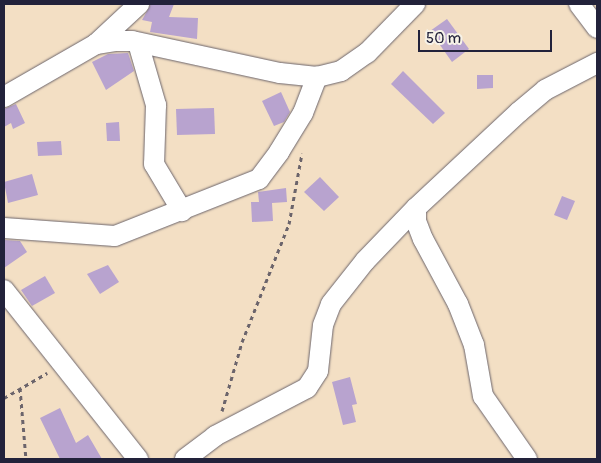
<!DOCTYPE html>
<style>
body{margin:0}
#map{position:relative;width:601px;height:463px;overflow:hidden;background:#f3dfc4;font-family:Pangolin,sans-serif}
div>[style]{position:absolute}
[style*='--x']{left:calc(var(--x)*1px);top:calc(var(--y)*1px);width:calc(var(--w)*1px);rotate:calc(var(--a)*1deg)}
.building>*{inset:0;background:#b8a3cf}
.path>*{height:3px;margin-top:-1.5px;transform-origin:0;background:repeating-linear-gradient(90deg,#6b646b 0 4px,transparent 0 8px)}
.roads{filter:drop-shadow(0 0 1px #6b646b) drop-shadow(0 0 1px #6b646b)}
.street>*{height:20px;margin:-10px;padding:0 10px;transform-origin:10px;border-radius:10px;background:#fff}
span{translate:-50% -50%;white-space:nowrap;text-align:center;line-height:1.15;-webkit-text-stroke:4.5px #f7f3e8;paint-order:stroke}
.frame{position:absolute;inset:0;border:5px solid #22223b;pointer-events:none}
.scale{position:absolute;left:418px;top:30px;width:134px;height:22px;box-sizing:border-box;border:2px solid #22223b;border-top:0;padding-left:6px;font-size:15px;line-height:18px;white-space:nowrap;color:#22223b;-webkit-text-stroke:4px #f7f3e8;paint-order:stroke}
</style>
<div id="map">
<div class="building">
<i style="clip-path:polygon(151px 4px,174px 4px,169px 17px,198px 18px,197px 39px,150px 32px,152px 22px,142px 20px)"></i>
<i style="clip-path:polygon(447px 19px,469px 49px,452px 62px,430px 31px)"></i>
<i style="clip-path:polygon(128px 53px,134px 71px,106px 90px,92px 62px,108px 54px)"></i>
<i style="clip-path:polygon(403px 71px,445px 113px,433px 124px,391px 84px)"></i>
<i style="clip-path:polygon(477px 75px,493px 75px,493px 88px,477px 89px)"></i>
<i style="clip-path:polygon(281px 92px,290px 112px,284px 122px,274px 126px,262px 101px)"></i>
<i style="clip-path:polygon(16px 104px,25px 123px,13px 129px,11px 123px,4px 127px,4px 109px)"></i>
<i style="clip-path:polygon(214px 108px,215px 134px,177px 135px,176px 109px)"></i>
<i style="clip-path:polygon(119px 122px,120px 141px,107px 141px,106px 123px)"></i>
<i style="clip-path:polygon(61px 141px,62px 155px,38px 156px,37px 142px)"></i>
<i style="clip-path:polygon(32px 174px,38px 195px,8px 203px,4px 182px)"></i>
<i style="clip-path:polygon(320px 177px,339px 197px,324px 211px,304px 192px)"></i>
<i style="clip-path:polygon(286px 188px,287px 202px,272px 203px,273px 221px,252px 222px,251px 202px,259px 202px,258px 192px)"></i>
<i style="clip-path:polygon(562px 196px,575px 201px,567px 220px,554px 215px)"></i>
<i style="clip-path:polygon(4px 240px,20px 241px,27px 252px,4px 268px)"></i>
<i style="clip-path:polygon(108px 265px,119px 282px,100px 294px,87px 274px)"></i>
<i style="clip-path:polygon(45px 276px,55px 293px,32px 306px,21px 290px)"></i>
<i style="clip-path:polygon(350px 377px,357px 404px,352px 405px,356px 422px,343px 425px,332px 382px)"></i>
<i style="clip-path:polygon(60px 408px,76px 443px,88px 435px,102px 459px,60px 459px,40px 418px)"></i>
</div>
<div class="path">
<i style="--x:20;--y:388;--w:71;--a:85.2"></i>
<i style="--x:4;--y:398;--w:50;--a:-30.2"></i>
<i style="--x:222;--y:411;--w:72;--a:-73.8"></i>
<i style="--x:242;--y:342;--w:127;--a:-68.3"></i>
<i style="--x:289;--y:224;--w:72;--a:-79.6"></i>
</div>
<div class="roads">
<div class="street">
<i style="--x:579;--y:4;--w:30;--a:53"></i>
<i style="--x:138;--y:43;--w:65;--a:73.8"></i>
<i style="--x:156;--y:105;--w:59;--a:91.9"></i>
<i style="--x:154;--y:164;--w:55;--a:59.2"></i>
<i style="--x:96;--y:44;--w:59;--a:-42.9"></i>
<i style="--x:4;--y:97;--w:106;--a:-29.9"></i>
<i style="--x:96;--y:44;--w:19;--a:-9"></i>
<i style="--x:115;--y:41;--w:17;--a:0"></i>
<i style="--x:132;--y:41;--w:151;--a:12.2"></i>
<i style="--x:280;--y:73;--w:37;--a:6"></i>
<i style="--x:317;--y:77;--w:25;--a:-14"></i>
<i style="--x:341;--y:71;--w:32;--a:-35"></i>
<i style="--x:367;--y:53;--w:69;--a:-45.6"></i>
<i style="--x:416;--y:208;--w:13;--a:90"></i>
<i style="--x:416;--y:221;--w:19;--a:69"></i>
<i style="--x:423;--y:239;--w:74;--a:61.7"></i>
<i style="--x:458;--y:304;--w:44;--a:68.7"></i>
<i style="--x:474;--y:345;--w:52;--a:80"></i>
<i style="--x:483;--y:396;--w:77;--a:55.1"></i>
<i style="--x:4;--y:228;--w:111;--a:4.1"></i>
<i style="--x:115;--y:236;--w:155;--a:-21.6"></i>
<i style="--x:259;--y:179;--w:34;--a:-53"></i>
<i style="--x:279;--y:152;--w:46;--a:-58.4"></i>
<i style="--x:303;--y:113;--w:39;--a:-69"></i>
<i style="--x:4;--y:290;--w:216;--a:51.6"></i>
<i style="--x:185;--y:459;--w:38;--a:-37"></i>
<i style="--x:215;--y:436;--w:104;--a:-27.6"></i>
<i style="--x:307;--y:388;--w:20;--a:-57"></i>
<i style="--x:318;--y:371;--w:46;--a:-83.8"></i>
<i style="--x:323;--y:325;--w:22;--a:-69"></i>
<i style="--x:331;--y:304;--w:55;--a:-51.7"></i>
<i style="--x:365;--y:261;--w:74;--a:-46.1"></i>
<i style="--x:416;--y:208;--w:141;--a:-43"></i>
<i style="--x:519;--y:112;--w:34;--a:-40"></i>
<i style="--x:545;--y:90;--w:59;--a:-27.4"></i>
</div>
</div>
<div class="frame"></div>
<div class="scale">50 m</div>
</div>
